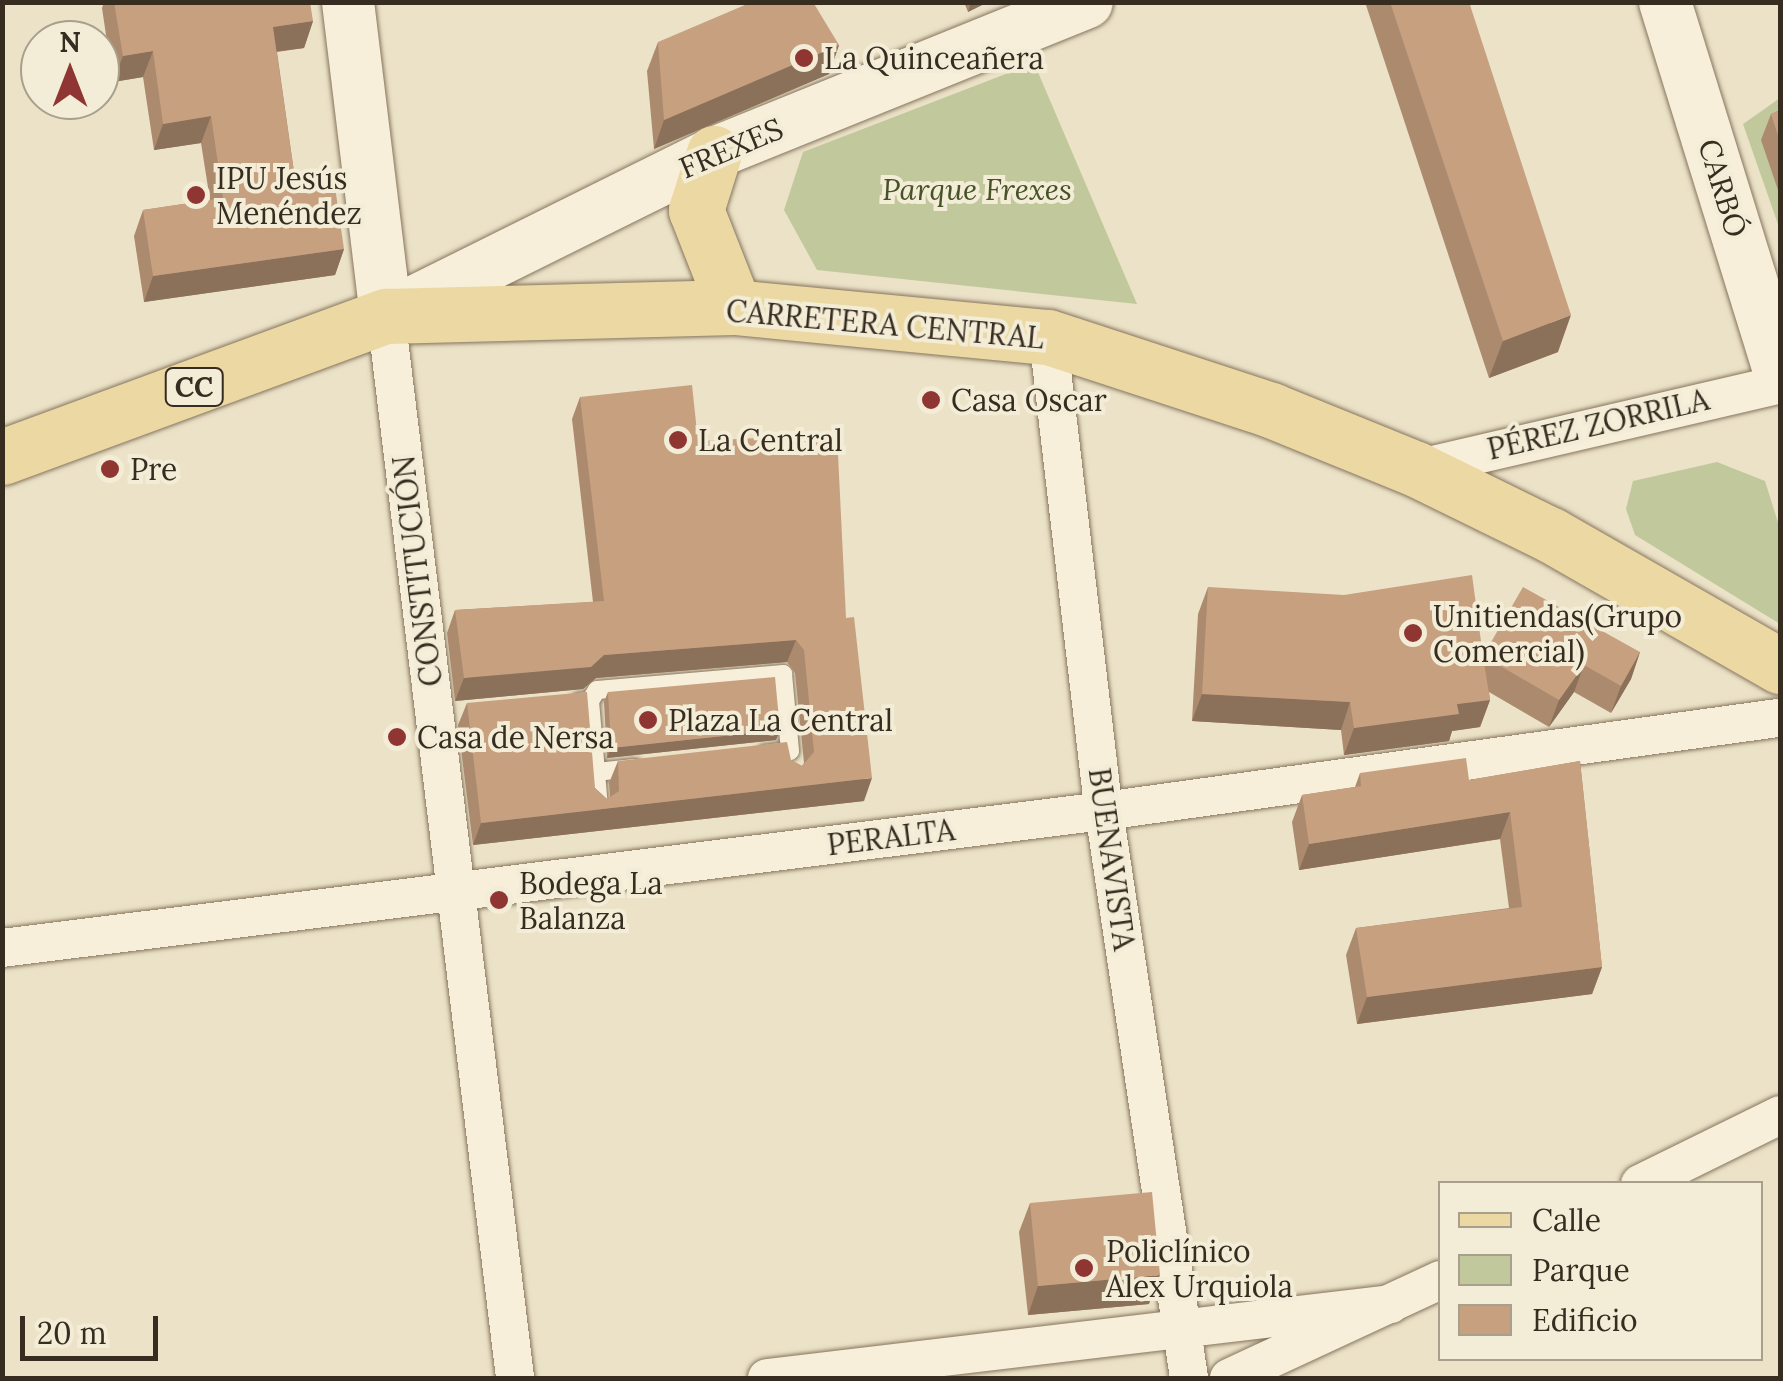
<!DOCTYPE html>
<meta charset="utf-8">
<style>
body{margin:0}
#map{position:relative;width:1783px;height:1381px;overflow:hidden;background:#ebe2c7;font-family:Lora,serif}
div>[style]{position:absolute}
[style*='--x']{left:calc(var(--x)*1px);top:calc(var(--y)*1px);width:calc(var(--w)*1px);rotate:calc(var(--a)*1deg)}
.green>*{inset:0;background:#c1c99c}
.roads{filter:drop-shadow(0 0 2px #86755e) drop-shadow(0 0 2px #86755e)}
.lane>*{height:18px;margin:-9px;padding:0 9px;transform-origin:9px;border-radius:9px;background:#f7efda}
.street>*{height:38px;margin:-19px;padding:0 19px;transform-origin:19px;border-radius:19px;background:#f7efda}
.secondary>*{height:52px;margin:-26px;padding:0 26px;transform-origin:26px;border-radius:26px;background:#f7efda}
.primary>*{height:55px;margin:-27.5px;padding:0 27.5px;transform-origin:27.5px;border-radius:27.5px;background:#ebd8a2}
.wall>*{inset:0;background:#ab8a6e}
.shaded-wall>*{inset:0;background:#8b705a}
.building>*{inset:0;background:#c7a080}
.dots>*{width:28px;height:28px;translate:-50% -50%;box-sizing:border-box;border:5px solid #f3ecd6;border-radius:50%}
span{translate:-50% -50%;white-space:nowrap;text-align:center;line-height:1.15;-webkit-text-stroke:8px #f3ecd6;paint-order:stroke}
.shield-label span{padding:2px 8px;background:#f3ecd6;border:2px solid;border-radius:8px;-webkit-text-stroke-width:0}
.shield-label{font-size:28px;color:#372c20;font-weight:700}
.poi-label{font-size:30px;color:#372c20}
.left{translate:0 -50%;text-align:left}
.street-label{font-size:30px;color:#372c20}
.park-label{font-size:30px;color:#465228;font-style:italic}
.frame{position:absolute;inset:0;border:5px solid #372c20;pointer-events:none}
.legend{position:absolute;left:1438px;top:1181px;width:325px;height:180px;box-sizing:border-box;background:#f3ecd6;border:2px solid #a89f8d;margin:0;padding:12px 18px;list-style:none;font-size:30px;color:#372c20}
.legend li{display:flex;align-items:center;gap:20px;height:50px}
.legend b{width:50px;border:2px solid #a89f8d}
.north{position:absolute;left:20px;top:20px;width:100px;height:100px;box-sizing:border-box;background:#f3ecd6;border:2px solid #a89f8d;border-radius:50%;rotate:0deg;font-size:28px;font-weight:700;line-height:40px;text-align:center;color:#372c20}
.north::after{content:'';display:block;margin:auto;width:35px;height:45px;background:#903632;clip-path:polygon(50% 0,100% 100%,50% 72%,0 100%)}
.scale{position:absolute;left:20px;top:1316px;width:138px;height:45px;box-sizing:border-box;border:5px solid #372c20;border-top:0;padding-left:12px;font-size:30px;line-height:35px;white-space:nowrap;color:#372c20;-webkit-text-stroke:8px #f3ecd6;paint-order:stroke}
</style>
<div id="map">
<div class="green">
<i style="clip-path:polygon(1034px 63px,1137px 304px,817px 270px,784px 210px,803px 152px)"></i>
<i style="clip-path:polygon(1780px 98px,1780px 230px,1743px 124px)"></i>
<i style="clip-path:polygon(1717px 462px,1765px 481px,1780px 529px,1780px 624px,1635px 535px,1626px 509px,1633px 481px)"></i>
</div>
<div class="roads">
<div class="lane">
<i style="--x:590;--y:701;--w:13;--a:-58"></i>
<i style="--x:597;--y:690;--w:187;--a:-4.9"></i>
<i style="--x:783;--y:674;--w:77;--a:84.8"></i>
<i style="--x:790;--y:751;--w:25;--a:173"></i>
<i style="--x:579;--y:702;--w:11;--a:-5"></i>
<i style="--x:590;--y:701;--w:108;--a:85.2"></i>
<i style="--x:596;--y:772;--w:39;--a:-6"></i>
</div>
<div class="street">
<i style="--x:386;--y:316;--w:1070;--a:83.07"></i>
<i style="--x:1048;--y:337;--w:477;--a:83.3"></i>
<i style="--x:1104;--y:811;--w:573;--a:81.47"></i>
<i style="--x:1416;--y:469;--w:374;--a:-13.1"></i>
<i style="--x:2;--y:948;--w:1110;--a:-7.09"></i>
<i style="--x:1104;--y:811;--w:680;--a:-7.86"></i>
<i style="--x:1640;--y:1184;--w:156;--a:-26.2"></i>
<i style="--x:767;--y:1378;--w:628;--a:-6.76"></i>
<i style="--x:1229;--y:1378;--w:233;--a:-24.9"></i>
</div>
<div class="secondary">
<i style="--x:348;--y:2;--w:316;--a:83.1"></i>
<i style="--x:386;--y:316;--w:366;--a:-26.4"></i>
<i style="--x:714;--y:153;--w:402;--a:-22"></i>
<i style="--x:1665;--y:2;--w:389;--a:72.8"></i>
</div>
<div class="primary">
<i style="--x:714;--y:153;--w:60;--a:107.5"></i>
<i style="--x:696;--y:210;--w:104;--a:68.6"></i>
<i style="--x:2;--y:457;--w:409;--a:-20.2"></i>
<i style="--x:386;--y:316;--w:348;--a:-1.5"></i>
<i style="--x:734;--y:307;--w:315;--a:5.5"></i>
<i style="--x:1048;--y:337;--w:235;--a:18.1"></i>
<i style="--x:1271;--y:410;--w:157;--a:22.1"></i>
<i style="--x:1416;--y:469;--w:150;--a:26.1"></i>
<i style="--x:1551;--y:535;--w:264;--a:29.8"></i>
</div>
</div>
<div class="wall">
<i style="clip-path:polygon(104px 2px,313px 21px,304px 48px,277px 52px,297px 193px,344px 249px,335px 275px,144px 302px,134px 236px,143px 210px,210px 200px,201px 143px,154px 150px,143px 77px,113px 82px,102px 8px)"></i>
<i style="clip-path:polygon(964px 2px,988px 2px,968px 12px)"></i>
<i style="clip-path:polygon(1365px 2px,1469px 2px,1558px 352px,1489px 378px)"></i>
<i style="clip-path:polygon(658px 42px,839px 45px,829px 74px,654px 149px,647px 71px)"></i>
<i style="clip-path:polygon(1780px 110px,1780px 196px,1761px 140px,1771px 114px)"></i>
<i style="clip-path:polygon(580px 397px,698px 441px,846px 618px,864px 801px,473px 845px,458px 725px,467px 703px,595px 788px,607px 799px,610px 797px,609px 783px,618px 761px,791px 760px,802px 766px,804px 763px,795px 673px,787px 662px,596px 678px,583px 689px,455px 701px,447px 633px,455px 610px,593px 602px,572px 419px)"></i>
<i style="clip-path:polygon(1208px 587px,1483px 656px,1640px 652px,1631px 679px,1611px 713px,1574px 692px,1549px 727px,1489px 692px,1490px 700px,1480px 727px,1452px 731px,1449px 741px,1344px 755px,1341px 730px,1192px 721px,1198px 614px)"></i>
<i style="clip-path:polygon(608px 692px,780px 730px,776px 740px,607px 758px,604px 702px)"></i>
<i style="clip-path:polygon(1580px 761px,1602px 967px,1592px 994px,1357px 1024px,1346px 955px,1356px 928px,1509px 908px,1500px 839px,1299px 870px,1292px 822px,1302px 795px,1355px 787px,1360px 773px,1469px 780px)"></i>
<i style="clip-path:polygon(1030px 1203px,1149px 1304px,1028px 1315px,1019px 1232px)"></i>
</div>
<div class="shaded-wall">
<i style="clip-path:polygon(971px 2px,988px 2px,968px 12px)"></i>
<i style="clip-path:polygon(313px 21px,304px 48px,264px 53px,273px 27px)"></i>
<i style="clip-path:polygon(839px 45px,829px 74px,654px 149px,664px 120px)"></i>
<i style="clip-path:polygon(153px 51px,143px 77px,113px 82px,123px 56px)"></i>
<i style="clip-path:polygon(211px 116px,201px 143px,154px 150px,163px 124px)"></i>
<i style="clip-path:polygon(344px 249px,335px 275px,144px 302px,153px 276px)"></i>
<i style="clip-path:polygon(1571px 315px,1558px 352px,1489px 378px,1503px 341px)"></i>
<i style="clip-path:polygon(796px 640px,787px 662px,596px 678px,583px 689px,455px 701px,464px 678px,604px 655px)"></i>
<i style="clip-path:polygon(1640px 652px,1631px 679px,1611px 713px,1621px 686px)"></i>
<i style="clip-path:polygon(1584px 665px,1574px 692px,1549px 727px,1559px 700px)"></i>
<i style="clip-path:polygon(1202px 694px,1350px 702px,1341px 730px,1192px 721px)"></i>
<i style="clip-path:polygon(1490px 700px,1480px 727px,1452px 731px,1449px 741px,1344px 755px,1354px 728px,1457px 704px)"></i>
<i style="clip-path:polygon(780px 730px,776px 740px,607px 758px,611px 748px)"></i>
<i style="clip-path:polygon(872px 778px,864px 801px,473px 845px,481px 823px)"></i>
<i style="clip-path:polygon(1510px 812px,1500px 839px,1299px 870px,1309px 844px)"></i>
<i style="clip-path:polygon(1602px 967px,1592px 994px,1357px 1024px,1367px 997px)"></i>
<i style="clip-path:polygon(1160px 1275px,1149px 1304px,1028px 1315px,1038px 1286px)"></i>
</div>
<div class="building">
<i style="clip-path:polygon(114px 2px,310px 2px,313px 21px,273px 27px,297px 193px,335px 187px,344px 249px,153px 276px,143px 210px,223px 198px,211px 116px,163px 124px,153px 51px,123px 56px)"></i>
<i style="clip-path:polygon(752px 2px,813px 2px,839px 45px,664px 120px,658px 42px)"></i>
<i style="clip-path:polygon(1390px 2px,1469px 2px,1571px 315px,1503px 341px)"></i>
<i style="clip-path:polygon(1780px 110px,1780px 142px,1771px 114px)"></i>
<i style="clip-path:polygon(692px 385px,698px 441px,837px 434px,846px 618px,854px 617px,872px 778px,481px 823px,467px 703px,587px 692px,595px 788px,607px 799px,619px 791px,618px 761px,787px 742px,791px 760px,802px 766px,814px 752px,804px 650px,796px 640px,604px 655px,591px 667px,464px 678px,455px 610px,604px 601px,580px 397px)"></i>
<i style="clip-path:polygon(1472px 575px,1483px 656px,1523px 587px,1640px 652px,1621px 686px,1584px 665px,1559px 700px,1483px 656px,1490px 700px,1457px 704px,1459px 714px,1354px 728px,1350px 702px,1202px 694px,1208px 587px,1344px 595px)"></i>
<i style="clip-path:polygon(775px 677px,780px 730px,611px 748px,608px 692px)"></i>
<i style="clip-path:polygon(1466px 758px,1469px 780px,1580px 761px,1602px 967px,1367px 997px,1356px 928px,1522px 907px,1510px 812px,1309px 844px,1302px 795px,1361px 786px,1360px 773px)"></i>
<i style="clip-path:polygon(1152px 1192px,1160px 1275px,1038px 1286px,1030px 1203px)"></i>
</div>
<div class="dots">
<i style="left:804px;top:58px;background:#903632"></i>
<i style="left:196px;top:195px;background:#903632"></i>
<i style="left:931px;top:400px;background:#903632"></i>
<i style="left:678px;top:440px;background:#903632"></i>
<i style="left:110px;top:469px;background:#903632"></i>
<i style="left:1413px;top:633px;background:#903632"></i>
<i style="left:648px;top:720px;background:#903632"></i>
<i style="left:397px;top:737px;background:#903632"></i>
<i style="left:499px;top:900px;background:#903632"></i>
<i style="left:1084px;top:1268px;background:#903632"></i>
</div>
<div class="shield-label">
<span style="left:194px;top:387px">CC</span>
</div>
<div class="poi-label">
<span class="left" style="left:824px;top:58px">La Quinceañera</span>
<span class="left" style="left:216px;top:195px">IPU Jesús<br>Menéndez</span>
<span class="left" style="left:951px;top:400px">Casa Oscar</span>
<span class="left" style="left:698px;top:440px">La Central</span>
<span class="left" style="left:130px;top:469px">Pre</span>
<span class="left" style="left:1433px;top:633px">Unitiendas(Grupo<br>Comercial)</span>
<span class="left" style="left:668px;top:720px">Plaza La Central</span>
<span class="left" style="left:417px;top:737px">Casa de Nersa</span>
<span class="left" style="left:519px;top:900px">Bodega La<br>Balanza</span>
<span class="left" style="left:1106px;top:1268px">Policlínico<br>Alex Urquiola</span>
</div>
<div class="street-label">
<span style="left:731px;top:148px;rotate:-23deg">FREXES</span>
<span style="left:1723px;top:188px;rotate:73deg">CARBÓ</span>
<span style="left:885px;top:324px;rotate:5deg">CARRETERA CENTRAL</span>
<span style="left:1598px;top:424px;rotate:-13deg">PÉREZ ZORRILA</span>
<span style="left:417px;top:571px;rotate:-97deg">CONSTITUCIÓN</span>
<span style="left:891px;top:837px;rotate:-7deg">PERALTA</span>
<span style="left:1112px;top:859px;rotate:82deg">BUENAVISTA</span>
</div>
<div class="park-label">
<span style="left:977px;top:189px">Parque Frexes</span>
</div>
<div class="frame"></div>
<ul class="legend">
<li><b style="height:12px;background:#ebd8a2"></b>Calle</li>
<li><b style="height:28px;background:#c1c99c"></b>Parque</li>
<li><b style="height:28px;background:#c7a080"></b>Edificio</li>
</ul>
<div class="north">N</div>
<div class="scale">20 m</div>
</div>
